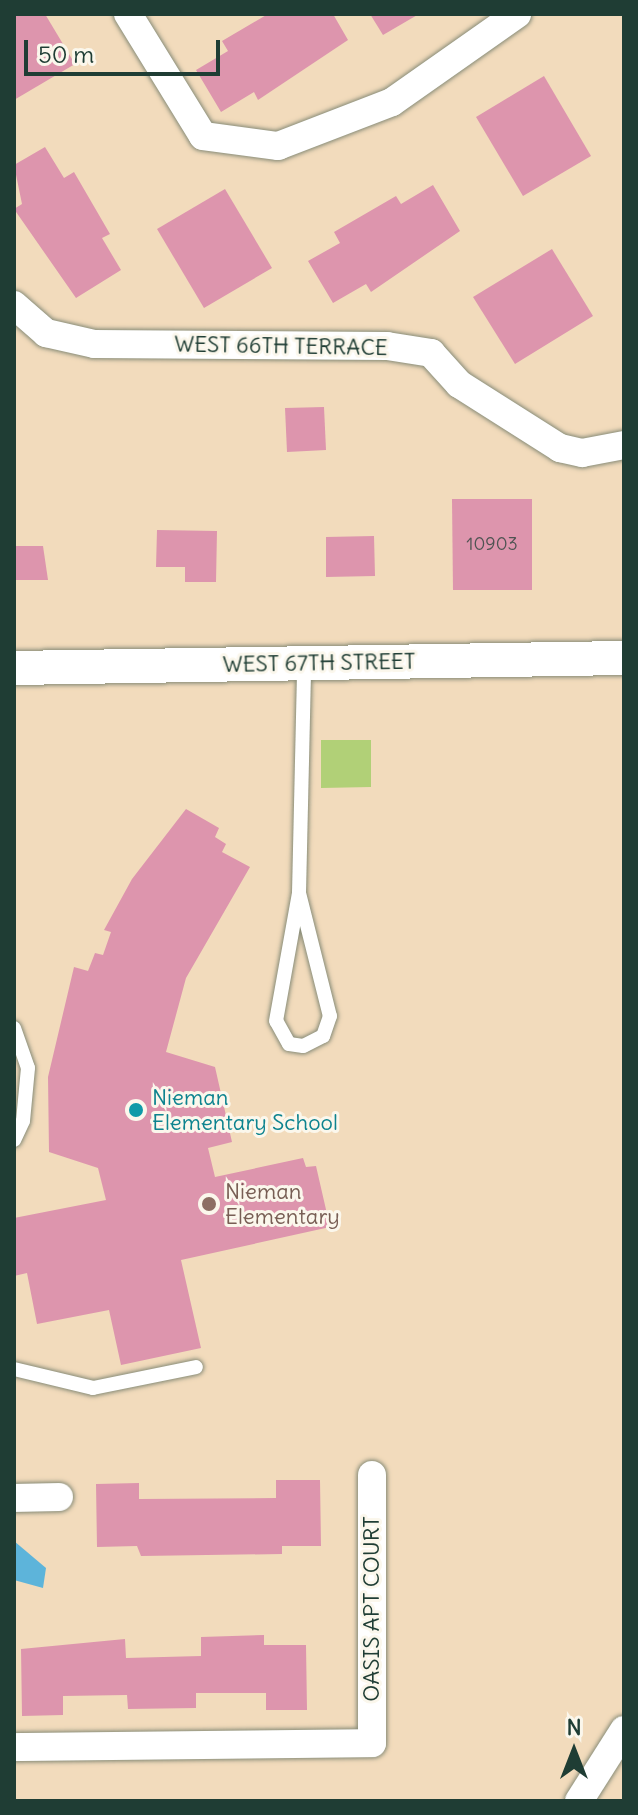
<!DOCTYPE html>
<style>
body{margin:0}
#map{position:relative;width:638px;height:1815px;overflow:hidden;background:#f2dbbc;font-family:Delius,sans-serif}
div>[style]{position:absolute}
[style*='--x']{left:calc(var(--x)*1px);top:calc(var(--y)*1px);width:calc(var(--w)*1px);rotate:calc(var(--a)*1deg)}
.green>*{inset:0;background:#b1d077}
.water>*{inset:0;background:#5db4da}
.building>*{inset:0;background:#dd95ad}
.roads{filter:drop-shadow(0 0 2px #888c78) drop-shadow(0 0 2px #888c78)}
.service>*{height:14px;margin:-7px;padding:0 7px;transform-origin:7px;border-radius:7px;background:#fff}
.minor>*{height:28px;margin:-14px;padding:0 14px;transform-origin:14px;border-radius:14px;background:#fff}
.tertiary>*{height:34px;margin:-17px;padding:0 17px;transform-origin:17px;border-radius:17px;background:#fff}
.dots>*{width:22px;height:22px;translate:-50% -50%;box-sizing:border-box;border:4px solid #fbf7ec;border-radius:50%}
span{translate:-50% -50%;white-space:nowrap;text-align:center;line-height:1.15;-webkit-text-stroke:6px #fbf7ec;paint-order:stroke}
.number-label{font-size:18px;color:#4e5352}
.number-label span{-webkit-text-stroke-width:0}
.street-label{font-size:22px;color:#1f3d34}
.culture-label{font-size:22px;color:#0d838f}
.left{translate:0 -50%;text-align:left}
.education-label{font-size:22px;color:#785e54}
.frame{position:absolute;inset:0;border:16px solid #1f3d34;pointer-events:none}
.north{position:absolute;left:534px;top:1711px;width:80px;height:80px;-webkit-text-stroke:6px #fbf7ec;paint-order:stroke;rotate:0deg;font-size:22px;font-weight:700;line-height:32px;text-align:center;color:#1f3d34}
.north::after{content:'';display:block;margin:auto;width:28px;height:36px;background:#1f3d34;clip-path:polygon(50% 0,100% 100%,50% 72%,0 100%)}
.scale{position:absolute;left:24px;top:40px;width:196px;height:36px;box-sizing:border-box;border:4px solid #1f3d34;border-top:0;padding-left:10px;font-size:24px;line-height:28px;white-space:nowrap;color:#1f3d34;-webkit-text-stroke:6px #fbf7ec;paint-order:stroke}
</style>
<div id="map">
<div class="green">
<i style="clip-path:polygon(321px 740px,371px 740px,371px 787px,321px 788px)"></i>
</div>
<div class="water">
<i style="clip-path:polygon(14px 1541px,46px 1568px,43px 1588px,14px 1580px)"></i>
</div>
<div class="building">
<i style="clip-path:polygon(14px 14px,45px 14px,75px 64px,14px 100px)"></i>
<i style="clip-path:polygon(268px 14px,333px 14px,348px 40px,258px 100px,254px 92px,221px 112px,196px 70px,228px 51px,222px 41px)"></i>
<i style="clip-path:polygon(370px 14px,419px 14px,383px 35px)"></i>
<i style="clip-path:polygon(544px 76px,591px 156px,523px 196px,476px 117px)"></i>
<i style="clip-path:polygon(45px 147px,64px 178px,74px 172px,110px 234px,102px 238px,121px 270px,76px 298px,14px 209px,22px 204px,14px 165px)"></i>
<i style="clip-path:polygon(433px 185px,460px 231px,371px 292px,366px 284px,333px 303px,308px 261px,340px 243px,334px 232px,396px 196px,401px 204px)"></i>
<i style="clip-path:polygon(225px 189px,272px 268px,204px 308px,157px 229px)"></i>
<i style="clip-path:polygon(552px 249px,593px 316px,515px 364px,473px 297px)"></i>
<i style="clip-path:polygon(324px 407px,326px 450px,287px 452px,285px 408px)"></i>
<i style="clip-path:polygon(452px 499px,532px 499px,532px 590px,453px 590px)"></i>
<i style="clip-path:polygon(157px 530px,217px 531px,216px 582px,185px 582px,185px 567px,156px 567px)"></i>
<i style="clip-path:polygon(374px 536px,375px 576px,326px 577px,326px 537px)"></i>
<i style="clip-path:polygon(14px 546px,43px 546px,48px 580px,14px 580px)"></i>
<i style="clip-path:polygon(186px 809px,219px 828px,215px 837px,226px 844px,222px 852px,250px 867px,186px 978px,166px 1052px,215px 1067px,232px 1142px,208px 1148px,215px 1177px,303px 1158px,306px 1167px,316px 1166px,330px 1227px,181px 1260px,201px 1348px,121px 1365px,109px 1310px,37px 1324px,27px 1273px,14px 1276px,14px 1218px,106px 1200px,98px 1168px,49px 1152px,48px 1077px,74px 967px,88px 971px,95px 953px,103px 955px,111px 932px,104px 930px,132px 879px)"></i>
<i style="clip-path:polygon(276px 1480px,320px 1480px,321px 1546px,282px 1546px,282px 1554px,141px 1556px,137px 1546px,97px 1547px,96px 1484px,139px 1483px,139px 1499px,276px 1498px)"></i>
<i style="clip-path:polygon(264px 1635px,264px 1645px,306px 1645px,307px 1710px,266px 1710px,266px 1693px,196px 1693px,196px 1708px,128px 1709px,127px 1695px,63px 1696px,63px 1715px,22px 1716px,21px 1649px,125px 1639px,126px 1658px,201px 1656px,201px 1637px)"></i>
</div>
<div class="roads">
<div class="service">
<i style="--x:299;--y:893;--w:127;--a:75.9"></i>
<i style="--x:330;--y:1016;--w:21;--a:109"></i>
<i style="--x:323;--y:1036;--w:22;--a:153"></i>
<i style="--x:303;--y:1046;--w:14;--a:-172"></i>
<i style="--x:289;--y:1044;--w:26;--a:-119"></i>
<i style="--x:276;--y:1021;--w:130;--a:-79.8"></i>
<i style="--x:299;--y:893;--w:229;--a:-88.7"></i>
<i style="--x:14;--y:1028;--w:42;--a:70.7"></i>
<i style="--x:28;--y:1068;--w:53;--a:95.4"></i>
<i style="--x:23;--y:1121;--w:21;--a:115"></i>
<i style="--x:14;--y:1369;--w:81;--a:13.5"></i>
<i style="--x:93;--y:1388;--w:105;--a:-11.5"></i>
</div>
<div class="minor">
<i style="--x:128;--y:14;--w:143;--a:58.4"></i>
<i style="--x:203;--y:136;--w:76;--a:7.6"></i>
<i style="--x:278;--y:146;--w:122;--a:-21.1"></i>
<i style="--x:392;--y:102;--w:153;--a:-35.1"></i>
<i style="--x:14;--y:305;--w:43;--a:41.2"></i>
<i style="--x:46;--y:333;--w:49;--a:12.9"></i>
<i style="--x:94;--y:344;--w:293;--a:0.4"></i>
<i style="--x:387;--y:346;--w:45;--a:9"></i>
<i style="--x:431;--y:353;--w:42;--a:47.9"></i>
<i style="--x:459;--y:384;--w:120;--a:32.4"></i>
<i style="--x:560;--y:448;--w:23;--a:13"></i>
<i style="--x:582;--y:453;--w:43;--a:-10.8"></i>
<i style="--x:14;--y:1498;--w:45;--a:-1.3"></i>
<i style="--x:14;--y:1747;--w:358;--a:-0.6"></i>
<i style="--x:372;--y:1743;--w:268;--a:-90"></i>
<i style="--x:579;--y:1801;--w:84;--a:-57.6"></i>
</div>
<div class="tertiary">
<i style="--x:14;--y:668;--w:610;--a:-0.94"></i>
</div>
</div>
<div class="dots">
<i style="left:136px;top:1110px;background:#0f9aa8"></i>
<i style="left:209px;top:1204px;background:#8d6e63"></i>
</div>
<div class="number-label">
<span style="left:492px;top:544px">10903</span>
</div>
<div class="street-label">
<span style="left:281px;top:346px;rotate:1deg">WEST 66TH TERRACE</span>
<span style="left:319px;top:663px;rotate:-1deg">WEST 67TH STREET</span>
<span style="left:372px;top:1609px;rotate:-90deg">OASIS APT COURT</span>
</div>
<div class="culture-label">
<span class="left" style="left:152px;top:1110px">Nieman<br>Elementary School</span>
</div>
<div class="education-label">
<span class="left" style="left:225px;top:1204px">Nieman<br>Elementary</span>
</div>
<div class="frame"></div>
<div class="north">N</div>
<div class="scale">50 m</div>
</div>
